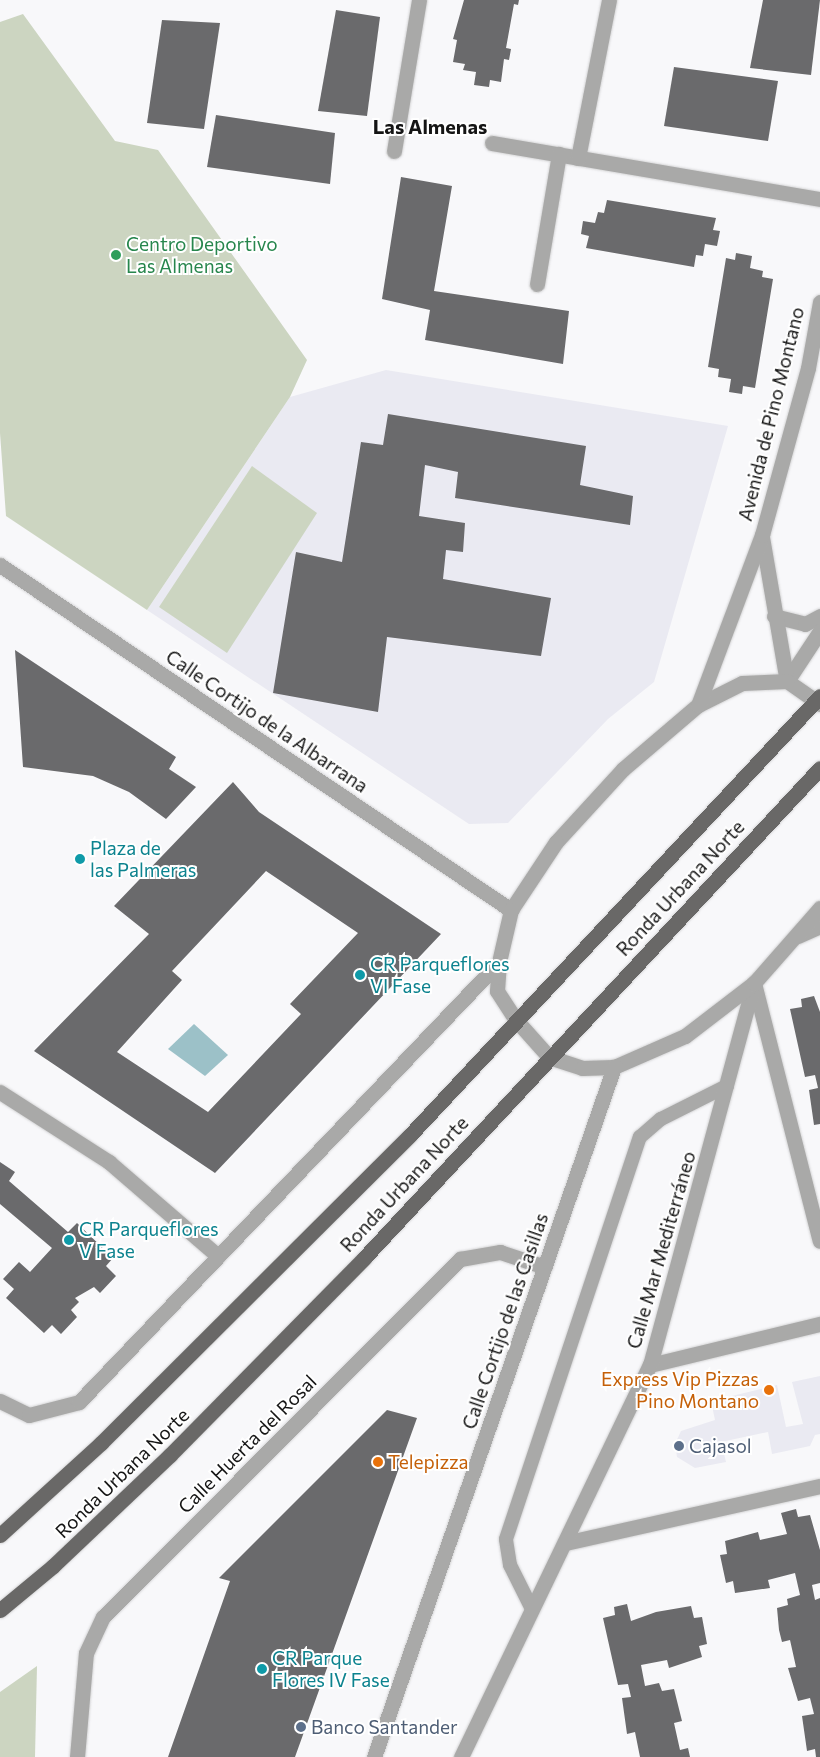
<!DOCTYPE html>
<meta charset="utf-8">
<style>
body{margin:0}
#map{position:relative;width:820px;height:1757px;overflow:hidden;background:#f8f8fa;font-family:Commissioner,sans-serif}
div>[style]{position:absolute}
[style*='--x']{left:calc(var(--x)*1px);top:calc(var(--y)*1px);width:calc(var(--w)*1px);rotate:calc(var(--a)*1deg)}
.built>*{inset:0;background:#eaeaf2}
.green>*{inset:0;background:#ccd5c1}
.water>*{inset:0;background:#9cc1c8}
.building>*{inset:0;background:#6a6a6c}
.roads{filter:drop-shadow(0 0 1px #d4d4d5) drop-shadow(0 0 1px #d4d4d5)}
.service>*{height:14px;margin:-7px;padding:0 7px;transform-origin:7px;border-radius:7px;background:#a9a9a8}
.pedestrian>*{height:15px;margin:-7.5px;padding:0 7.5px;transform-origin:7.5px;border-radius:7.5px;background:#a9a9a8}
.minor>*{height:15px;margin:-7.5px;padding:0 7.5px;transform-origin:7.5px;border-radius:7.5px;background:#a9a9a8}
.tertiary>*{height:15px;margin:-7.5px;padding:0 7.5px;transform-origin:7.5px;border-radius:7.5px;background:#a9a9a8}
.primary>*{height:15px;margin:-7.5px;padding:0 7.5px;transform-origin:7.5px;border-radius:7.5px;background:#696867}
.dots>*{width:14px;height:14px;translate:-50% -50%;box-sizing:border-box;border:2px solid #fff;border-radius:50%}
span{translate:-50% -50%;white-space:nowrap;text-align:center;line-height:1.15;-webkit-text-stroke:4px #fff;paint-order:stroke}
.leisure-label{font-size:19px;color:#27864d}
.left{translate:0 -50%;text-align:left}
.street-label{font-size:19px;color:#151515}
.culture-label{font-size:19px;color:#0d838f}
.food-label{font-size:19px;color:#c56008}
.right{translate:-100% -50%;text-align:right}
.service-label{font-size:19px;color:#4e5e75}
.neighbourhood-label{font-size:20px;color:#151515;font-weight:700}
</style>
<div id="map">
<div class="built">
<i style="clip-path:polygon(386px 370px,728px 426px,654px 682px,608px 719px,508px 823px,469px 824px,147px 610px,290px 397px)"></i>
<i style="clip-path:polygon(820px 1376px,820px 1434px,815px 1435px,810px 1446px,772px 1454px,768px 1432px,721px 1442px,726px 1462px,695px 1468px,677px 1457px,675px 1444px,681px 1431px,715px 1420px,711px 1401px,777px 1385px,786px 1427px,803px 1424px,792px 1382px)"></i>
</div>
<div class="green">
<i style="clip-path:polygon(23px 14px,115px 141px,158px 150px,307px 360px,290px 397px,147px 610px,6px 516px,0 433px,0 22px)"></i>
<i style="clip-path:polygon(252px 466px,317px 513px,227px 653px,159px 607px)"></i>
<i style="clip-path:polygon(37px 1666px,35px 1757px,0 1757px,0 1692px)"></i>
</div>
<div class="water">
<i style="clip-path:polygon(194px 1024px,228px 1055px,205px 1076px,168px 1049px)"></i>
</div>
<div class="building">
<i style="clip-path:polygon(464px 0,519px 0,518px 5px,514px 4px,506px 48px,511px 49px,509px 60px,504px 59px,501px 82px,490px 80px,489px 87px,474px 85px,476px 72px,463px 70px,465px 64px,453px 62px,457px 40px,453px 39px)"></i>
<i style="clip-path:polygon(763px 0,820px 0,811px 75px,750px 68px)"></i>
<i style="clip-path:polygon(336px 10px,380px 17px,367px 116px,318px 111px)"></i>
<i style="clip-path:polygon(162px 20px,220px 23px,204px 129px,147px 123px)"></i>
<i style="clip-path:polygon(674px 67px,778px 81px,768px 141px,664px 126px)"></i>
<i style="clip-path:polygon(216px 115px,335px 133px,330px 184px,207px 167px)"></i>
<i style="clip-path:polygon(401px 177px,452px 186px,434px 291px,569px 311px,563px 364px,425px 340px,430px 310px,382px 299px)"></i>
<i style="clip-path:polygon(607px 200px,716px 218px,713px 230px,720px 231px,717px 246px,705px 244px,703px 256px,696px 255px,694px 267px,586px 248px,589px 236px,581px 234px,583px 221px,595px 223px,598px 212px,604px 213px)"></i>
<i style="clip-path:polygon(736px 253px,752px 256px,750px 268px,763px 271px,762px 277px,773px 279px,755px 388px,743px 386px,742px 394px,729px 392px,731px 379px,718px 377px,719px 369px,708px 367px,726px 258px,735px 260px)"></i>
<i style="clip-path:polygon(388px 414px,586px 446px,580px 485px,633px 496px,630px 525px,455px 498px,458px 472px,425px 465px,419px 516px,465px 523px,463px 552px,446px 550px,443px 579px,551px 598px,541px 656px,387px 637px,378px 712px,273px 693px,296px 552px,342px 562px,361px 442px,383px 445px)"></i>
<i style="clip-path:polygon(15px 650px,176px 757px,169px 769px,196px 787px,166px 819px,129px 792px,93px 776px,23px 767px)"></i>
<i style="clip-path:polygon(evenodd,233px 782px,259px 812px,441px 934px,215px 1173px,34px 1051px,149px 934px,114px 906px,233px 782px,266px 871px,358px 933px,290px 1004px,301px 1014px,208px 1112px,117px 1052px,182px 980px,172px 971px,266px 871px)"></i>
<i style="clip-path:polygon(814px 996px,820px 1012px,820px 1124px,814px 1125px,809px 1090px,818px 1088px,815px 1075px,805px 1077px,790px 1009px,802px 1007px,801px 999px)"></i>
<i style="clip-path:polygon(0 1162px,15px 1172px,9px 1181px,68px 1232px,77px 1223px,113px 1258px,106px 1266px,116px 1276px,100px 1293px,94px 1287px,75px 1298px,79px 1302px,71px 1310px,77px 1317px,61px 1334px,52px 1325px,44px 1333px,6px 1298px,14px 1289px,3px 1279px,19px 1262px,30px 1272px,52px 1248px,0 1204px)"></i>
<i style="clip-path:polygon(387px 1410px,417px 1418px,295px 1757px,168px 1757px,230px 1581px,219px 1578px)"></i>
<i style="clip-path:polygon(796px 1509px,798px 1517px,810px 1515px,820px 1550px,820px 1583px,812px 1585px,815px 1600px,820px 1598px,820px 1757px,816px 1757px,815px 1749px,807px 1751px,802px 1716px,814px 1714px,810px 1698px,798px 1701px,788px 1668px,796px 1667px,790px 1640px,782px 1642px,779px 1630px,777px 1608px,788px 1605px,787px 1599px,800px 1595px,795px 1573px,768px 1580px,770px 1588px,735px 1593px,733px 1581px,726px 1583px,720px 1555px,727px 1554px,725px 1541px,758px 1532px,760px 1540px,787px 1534px,781px 1513px)"></i>
<i style="clip-path:polygon(627px 1604px,631px 1621px,656px 1612px,691px 1606px,694px 1618px,702px 1617px,707px 1644px,699px 1646px,702px 1657px,669px 1668px,667px 1660px,641px 1665px,645px 1686px,659px 1683px,662px 1691px,674px 1689px,682px 1721px,674px 1723px,680px 1750px,688px 1748px,690px 1757px,640px 1757px,635px 1732px,627px 1734px,622px 1698px,631px 1697px,628px 1684px,618px 1685px,603px 1618px,615px 1615px,614px 1607px)"></i>
</div>
<div class="roads">
<div class="service">
<i style="--x:532;--y:1609;--w:49;--a:-116.6"></i>
<i style="--x:510;--y:1565;--w:26;--a:-99"></i>
<i style="--x:506;--y:1539;--w:424;--a:-71.6"></i>
<i style="--x:640;--y:1137;--w:28;--a:-41"></i>
<i style="--x:661;--y:1119;--w:74;--a:-26.6"></i>
</div>
<div class="pedestrian">
<i style="--x:754;--y:983;--w:266;--a:75.7"></i>
<i style="--x:0;--y:1092;--w:130;--a:32.7"></i>
<i style="--x:109;--y:1162;--w:144;--a:40.8"></i>
<i style="--x:565;--y:1543;--w:261;--a:-12.6"></i>
</div>
<div class="minor">
<i style="--x:492;--y:143;--w:333;--a:9.7"></i>
<i style="--x:394;--y:151;--w:153;--a:-80.6"></i>
<i style="--x:578;--y:158;--w:161;--a:-78.9"></i>
<i style="--x:537;--y:284;--w:132;--a:-80.4"></i>
<i style="--x:0;--y:565;--w:617;--a:34.03"></i>
<i style="--x:774;--y:616;--w:32;--a:14"></i>
<i style="--x:805;--y:624;--w:17;--a:-28"></i>
<i style="--x:787;--y:681;--w:60;--a:-56.6"></i>
<i style="--x:798;--y:936;--w:24;--a:-24"></i>
<i style="--x:650;--y:1365;--w:175;--a:-13.6"></i>
<i style="--x:0;--y:1401;--w:32;--a:26"></i>
<i style="--x:29;--y:1415;--w:52;--a:-14.6"></i>
<i style="--x:79;--y:1402;--w:608;--a:-46.33"></i>
<i style="--x:77;--y:1757;--w:104;--a:-85.1"></i>
<i style="--x:86;--y:1653;--w:40;--a:-65"></i>
<i style="--x:103;--y:1617;--w:506;--a:-45.08"></i>
<i style="--x:460;--y:1259;--w:41;--a:-9.9"></i>
<i style="--x:500;--y:1252;--w:47;--a:18.4"></i>
<i style="--x:461;--y:1757;--w:435;--a:-64.3"></i>
<i style="--x:650;--y:1365;--w:396;--a:-74.8"></i>
</div>
<div class="tertiary">
<i style="--x:762;--y:537;--w:146;--a:80.2"></i>
<i style="--x:820;--y:704;--w:40;--a:-145.1"></i>
<i style="--x:787;--y:681;--w:45;--a:177.5"></i>
<i style="--x:742;--y:683;--w:49;--a:153.4"></i>
<i style="--x:698;--y:705;--w:99;--a:139.5"></i>
<i style="--x:623;--y:769;--w:99;--a:132.5"></i>
<i style="--x:556;--y:842;--w:82;--a:123.5"></i>
<i style="--x:511;--y:910;--w:53;--a:103"></i>
<i style="--x:499;--y:962;--w:29;--a:94"></i>
<i style="--x:497;--y:991;--w:35;--a:57"></i>
<i style="--x:516;--y:1020;--w:50;--a:48.3"></i>
<i style="--x:549;--y:1057;--w:35;--a:18"></i>
<i style="--x:582;--y:1068;--w:32;--a:-2"></i>
<i style="--x:614;--y:1067;--w:77;--a:-23.6"></i>
<i style="--x:685;--y:1036;--w:87;--a:-37.5"></i>
<i style="--x:754;--y:983;--w:100;--a:-48.7"></i>
<i style="--x:698;--y:705;--w:182;--a:-69.4"></i>
<i style="--x:762;--y:535;--w:173;--a:-74.6"></i>
<i style="--x:808;--y:368;--w:67;--a:-79.7"></i>
<i style="--x:374;--y:1757;--w:731;--a:-70.82"></i>
</div>
<div class="primary">
<i style="--x:0;--y:1535;--w:137;--a:-42.3"></i>
<i style="--x:101;--y:1443;--w:435;--a:-44.9"></i>
<i style="--x:409;--y:1136;--w:602;--a:-46.95"></i>
<i style="--x:0;--y:1610;--w:69;--a:-39.7"></i>
<i style="--x:53;--y:1566;--w:161;--a:-43.5"></i>
<i style="--x:170;--y:1455;--w:276;--a:-45.4"></i>
<i style="--x:364;--y:1258;--w:669;--a:-47.06"></i>
</div>
</div>
<div class="dots">
<i style="left:116px;top:255px;background:#2e9e5b"></i>
<i style="left:80px;top:859px;background:#0f9aa8"></i>
<i style="left:360px;top:975px;background:#0f9aa8"></i>
<i style="left:69px;top:1240px;background:#0f9aa8"></i>
<i style="left:769px;top:1390px;background:#e8710a"></i>
<i style="left:679px;top:1446px;background:#5c6f8a"></i>
<i style="left:378px;top:1462px;background:#e8710a"></i>
<i style="left:262px;top:1669px;background:#0f9aa8"></i>
<i style="left:301px;top:1727px;background:#5c6f8a"></i>
</div>
<div class="leisure-label">
<span class="left" style="left:126px;top:255px">Centro Deportivo<br>Las Almenas</span>
</div>
<div class="street-label">
<span style="left:771px;top:414px;rotate:-76deg">Avenida de Pino Montano</span>
<span style="left:267px;top:721px;rotate:34deg">Calle Cortijo de la Albarrana</span>
<span style="left:680px;top:888px;rotate:-47deg">Ronda Urbana Norte</span>
<span style="left:404px;top:1184px;rotate:-47deg">Ronda Urbana Norte</span>
<span style="left:661px;top:1250px;rotate:-74deg">Calle Mar Mediterráneo</span>
<span style="left:505px;top:1321px;rotate:-71deg">Calle Cortijo de las Casillas</span>
<span style="left:247px;top:1444px;rotate:-45deg">Calle Huerta del Rosal</span>
<span style="left:122px;top:1473px;rotate:-44deg">Ronda Urbana Norte</span>
</div>
<div class="culture-label">
<span class="left" style="left:90px;top:859px">Plaza de<br>las Palmeras</span>
<span class="left" style="left:370px;top:975px">CR Parqueflores<br>VI Fase</span>
<span class="left" style="left:79px;top:1240px">CR Parqueflores<br>V Fase</span>
<span class="left" style="left:272px;top:1669px">CR Parque<br>Flores IV Fase</span>
</div>
<div class="food-label">
<span class="right" style="left:759px;top:1390px">Express Vip Pizzas<br>Pino Montano</span>
<span class="left" style="left:388px;top:1462px">Telepizza</span>
</div>
<div class="service-label">
<span class="left" style="left:689px;top:1446px">Cajasol</span>
<span class="left" style="left:311px;top:1727px">Banco Santander</span>
</div>
<div class="neighbourhood-label">
<span style="left:430px;top:126px">Las Almenas</span>
</div>
</div>
